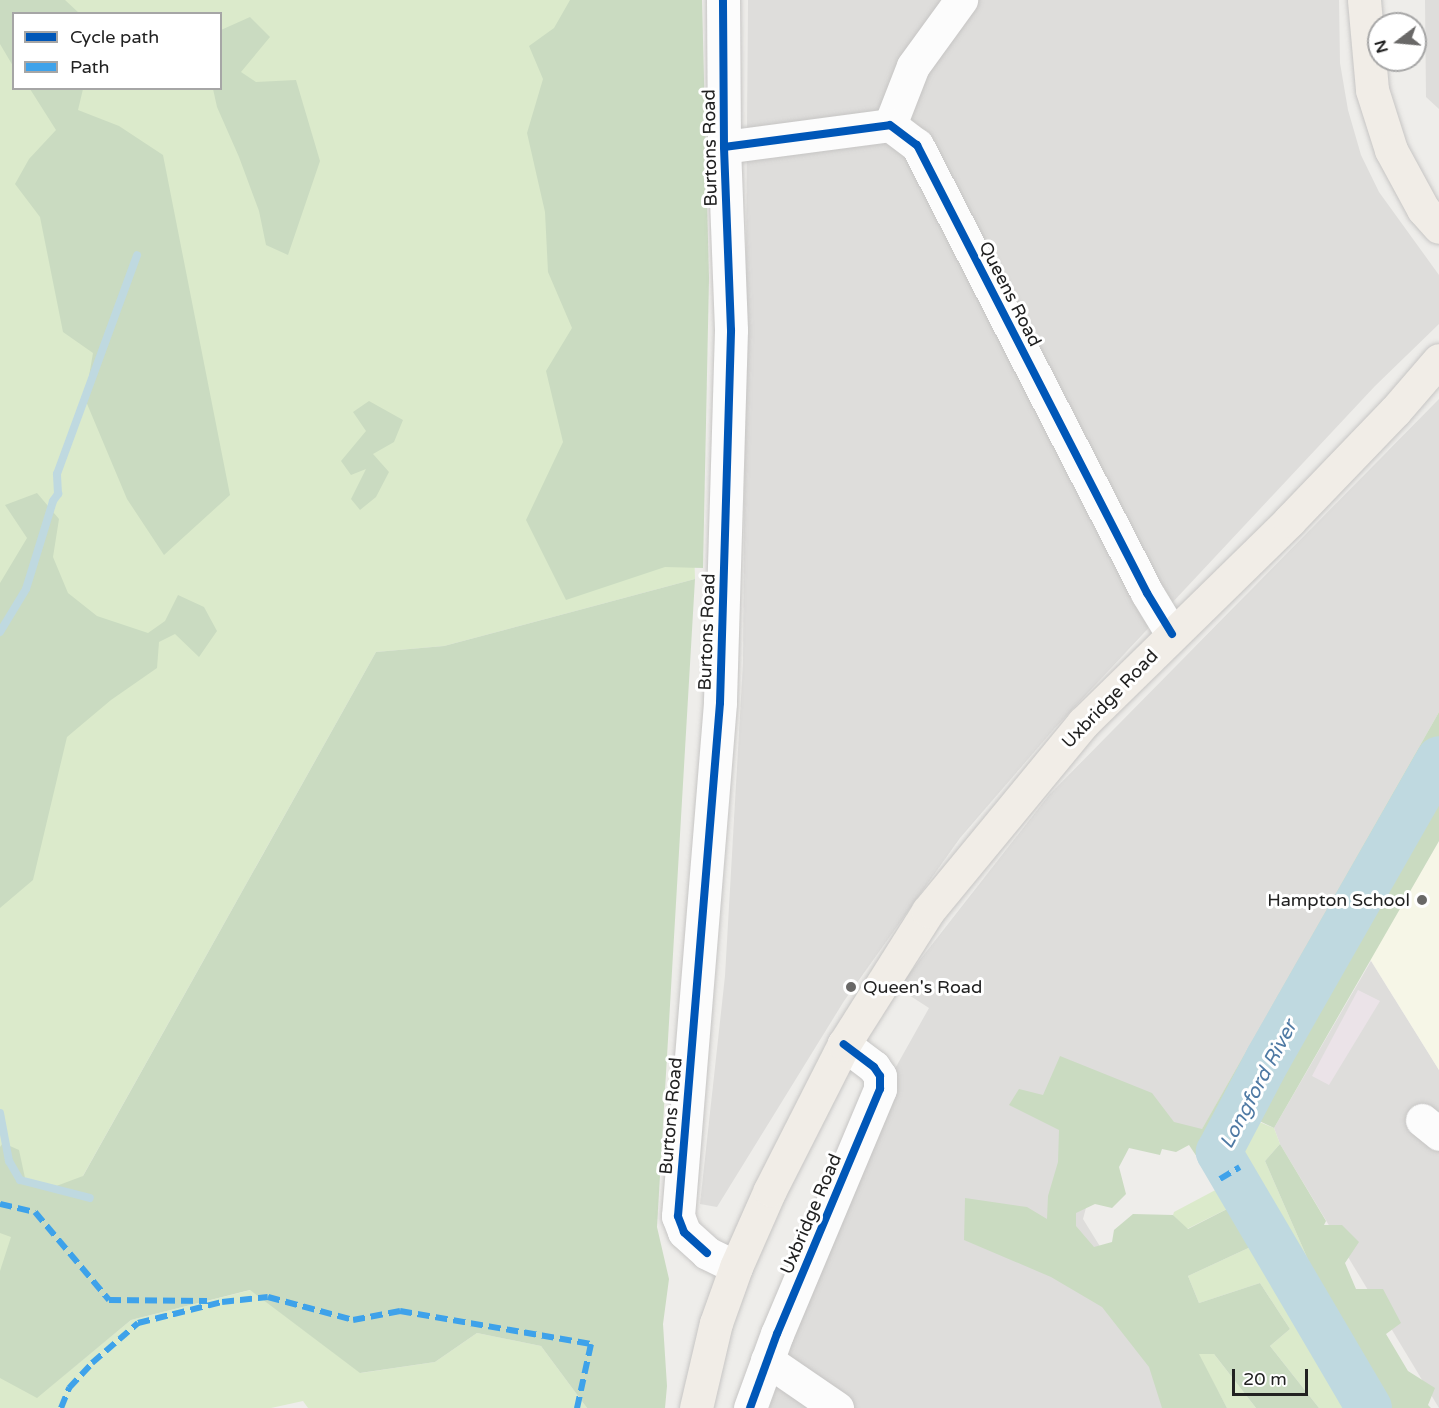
<!DOCTYPE html>
<style>
body{margin:0}
#map{position:relative;width:1439px;height:1408px;overflow:hidden;background:#eeedea;font-family:"Varela Round",sans-serif}
div>[style]{position:absolute}
[style*='--x']{left:calc(var(--x)*1px);top:calc(var(--y)*1px);width:calc(var(--w)*1px);rotate:calc(var(--a)*1deg)}
.residential>*{inset:0;background:#dedddb}
.industrial>*{inset:0;background:#ebe3e8}
.education>*{inset:0;background:#f6f6e7}
.grass>*{inset:0;background:#dbeacb}
.forest>*{inset:0;background:#cadbc1}
.stream>*{height:8px;margin:-4px;padding:0 4px;transform-origin:4px;border-radius:4px;background:#bfd9e0}
.river>*{height:46px;margin:-23px;padding:0 23px;transform-origin:23px;border-radius:23px;background:#bfd9e0}
.roads{filter:drop-shadow(0 0 2px #c6c5c4) drop-shadow(0 0 2px #c6c5c4)}
.minor>*{height:33px;margin:-16.5px;padding:0 16.5px;transform-origin:16.5px;border-radius:16.5px;background:#fcfcfc}
.major>*{height:33px;margin:-16.5px;padding:0 16.5px;transform-origin:16.5px;border-radius:16.5px;background:#f1ede7}
.quiet>*{height:6px;margin-top:-3px;transform-origin:0;background:repeating-linear-gradient(90deg,#3ea2ea 0 12px,transparent 0 18px)}
.cycleway>*{height:8px;margin:-4px;padding:0 4px;transform-origin:4px;border-radius:4px;background:#0057b8}
.dots>*{width:16px;height:16px;translate:-50% -50%;box-sizing:border-box;border:3px solid #fff;border-radius:50%}
span{translate:-50% -50%;white-space:nowrap;text-align:center;line-height:1.15;-webkit-text-stroke:6px #fff;paint-order:stroke}
.street-label{font-size:18px;color:#212121}
.poi-label{font-size:18px;color:#212121}
.right{translate:-100% -50%;text-align:right}
.left{translate:0 -50%;text-align:left}
.water-label{font-size:20px;color:#4f7aa4;font-style:italic}
.legend{position:absolute;left:12px;top:12px;width:210px;height:78px;box-sizing:border-box;background:#fff;border:2px solid #a6a6a6;margin:0;padding:8px 10px;list-style:none;font-size:18px;color:#212121}
.legend li{display:flex;align-items:center;gap:12px;height:30px}
.legend b{width:30px;border:2px solid #a6a6a6}
.north{position:absolute;left:1367px;top:12px;width:60px;height:60px;box-sizing:border-box;background:#fff;border:2px solid #a6a6a6;border-radius:50%;rotate:254deg;font-size:16px;font-weight:700;line-height:24px;text-align:center;color:#212121}
.north::after{content:'';display:block;margin:auto;width:21px;height:27px;background:#696867;clip-path:polygon(50% 0,100% 100%,50% 72%,0 100%)}
.scale{position:absolute;left:1232px;top:1369px;width:76px;height:27px;box-sizing:border-box;border:3px solid #212121;border-top:0;padding-left:8px;font-size:18px;line-height:21px;white-space:nowrap;color:#212121;-webkit-text-stroke:4px #fff;paint-order:stroke}
</style>
<div id="map">
<div class="residential">
<i style="clip-path:polygon(748px 0,1339px 0,1340px 63px,1348px 110px,1361px 155px,1379px 192px,1439px 275px,1439px 324px,1375px 386px,1054px 729px,960px 838px,844px 1001px,717px 1207px,700px 1204px,725px 976px,743px 663px)"></i>
<i style="clip-path:polygon(1425px 0,1439px 0,1439px 109px,1426px 97px)"></i>
<i style="clip-path:polygon(1439px 399px,1439px 712px,1196px 1140px,1115px 1098px,1083px 1219px,1200px 1408px,769px 1408px,878px 1099px,929px 1008px,898px 988px,1049px 795px)"></i>
<i style="clip-path:polygon(1371px 961px,1439px 1070px,1439px 1408px,1280px 1144px,1274px 1128px)"></i>
</div>
<div class="industrial">
<i style="clip-path:polygon(1358px 990px,1380px 1001px,1329px 1085px,1312px 1076px)"></i>
</div>
<div class="education">
<i style="clip-path:polygon(1439px 841px,1439px 1070px,1370px 959px)"></i>
</div>
<div class="grass">
<i style="clip-path:polygon(evenodd,0 0,679px 0,695px 579px,444px 646px,376px 652px,65px 1208px,47px 1389px,131px 1320px,251px 1290px,361px 1373px,435px 1362px,477px 1333px,541px 1346px,587px 1408px,308px 1408px,303px 1401px,271px 1408px,0 1408px,0 0,14px 14px,220px 14px,220px 88px,14px 88px,14px 14px)"></i>
<i style="clip-path:polygon(1245px 1116px,1274px 1128px,1280px 1144px,1265px 1161px,1333px 1317px,1271px 1213px,1229px 1151px)"></i>
<i style="clip-path:polygon(1223px 1186px,1233px 1206px,1187px 1229px,1173px 1215px,1174px 1212px)"></i>
<i style="clip-path:polygon(1257px 1244px,1269px 1274px,1352px 1408px,1319px 1408px,1270px 1346px,1290px 1329px,1260px 1283px,1199px 1303px,1188px 1276px)"></i>
<i style="clip-path:polygon(1198px 1354px,1214px 1354px,1256px 1408px,1227px 1408px)"></i>
</div>
<div class="forest">
<i style="clip-path:polygon(0 0,65px 0,79px 13px,14px 14px,13px 66px,0 44px)"></i>
<i style="clip-path:polygon(570px 0,702px 0,709px 278px,703px 568px,665px 567px,566px 600px,526px 520px,563px 442px,546px 371px,572px 328px,548px 272px,545px 212px,527px 133px,543px 79px,529px 46px,554px 28px)"></i>
<i style="clip-path:polygon(250px 17px,270px 37px,241px 72px,256px 82px,296px 80px,320px 161px,288px 255px,266px 245px,259px 211px,239px 157px,217px 107px,213px 89px,220px 88px,221px 30px)"></i>
<i style="clip-path:polygon(30px 89px,83px 89px,78px 110px,119px 126px,163px 155px,230px 495px,164px 555px,127px 499px,85px 399px,93px 353px,63px 332px,40px 217px,15px 184px,29px 159px,56px 130px)"></i>
<i style="clip-path:polygon(369px 401px,403px 420px,394px 442px,373px 454px,389px 472px,376px 497px,360px 510px,351px 499px,366px 469px,351px 475px,341px 461px,366px 431px,353px 412px)"></i>
<i style="clip-path:polygon(37px 493px,59px 519px,53px 557px,68px 593px,97px 616px,148px 633px,165px 621px,178px 595px,204px 607px,217px 631px,199px 657px,175px 634px,159px 642px,157px 668px,111px 700px,67px 737px,33px 880px,0 908px,0 583px,27px 538px,5px 505px)"></i>
<i style="clip-path:polygon(695px 579px,657px 1227px,669px 1279px,663px 1324px,667px 1386px,665px 1408px,587px 1408px,541px 1346px,477px 1333px,435px 1362px,360px 1373px,250px 1290px,131px 1320px,37px 1398px,0 1378px,0 1271px,11px 1237px,0 1233px,0 1147px,3px 1143px,19px 1150px,25px 1178px,51px 1188px,83px 1176px,376px 652px,444px 646px)"></i>
<i style="clip-path:polygon(1439px 712px,1439px 841px,1274px 1128px,1232px 1108px,1212px 1157px,1201px 1163px,1189px 1145px,1176px 1152px,1162px 1149px,1160px 1155px,1129px 1148px,1119px 1167px,1126px 1194px,1112px 1208px,1095px 1204px,1076px 1213px,1076px 1226px,1094px 1247px,1112px 1242px,1114px 1230px,1133px 1214px,1173px 1215px,1188px 1229px,1233px 1206px,1257px 1244px,1188px 1276px,1199px 1303px,1260px 1283px,1290px 1329px,1270px 1346px,1319px 1408px,1256px 1408px,1214px 1354px,1199px 1354px,1227px 1408px,1162px 1408px,1149px 1367px,1102px 1307px,1051px 1277px,964px 1240px,965px 1198px,1027px 1207px,1047px 1219px,1048px 1196px,1058px 1162px,1059px 1130px,1009px 1105px,1019px 1089px,1043px 1095px,1060px 1056px,1152px 1093px,1174px 1122px,1202px 1129px)"></i>
<i style="clip-path:polygon(1280px 1144px,1326px 1221px,1324px 1225px,1342px 1225px,1359px 1242px,1345px 1263px,1356px 1289px,1383px 1289px,1401px 1323px,1386px 1334px,1408px 1371px,1435px 1388px,1428px 1405px,1431px 1408px,1390px 1408px,1333px 1317px,1265px 1161px)"></i>
</div>
<div class="stream">
<i style="--x:0;--y:632;--w:50;--a:-58.8"></i>
<i style="--x:26;--y:589;--w:92;--a:-72.9"></i>
<i style="--x:53;--y:501;--w:9;--a:-54"></i>
<i style="--x:58;--y:494;--w:20;--a:-93"></i>
<i style="--x:57;--y:474;--w:233;--a:-69.9"></i>
<i style="--x:0;--y:1113;--w:49;--a:79.4"></i>
<i style="--x:9;--y:1161;--w:22;--a:60"></i>
<i style="--x:20;--y:1180;--w:72;--a:14.4"></i>
</div>
<div class="river">
<i style="--x:1369;--y:1408;--w:297;--a:-120.4"></i>
<i style="--x:1219;--y:1152;--w:105;--a:-62.2"></i>
<i style="--x:1268;--y:1059;--w:345;--a:-60.3"></i>
</div>
<div class="roads">
<div class="minor">
<i style="--x:723;--y:0;--w:147;--a:89.6"></i>
<i style="--x:724;--y:147;--w:183;--a:87.8"></i>
<i style="--x:731;--y:330;--w:373;--a:91.7"></i>
<i style="--x:720;--y:703;--w:515;--a:94.68"></i>
<i style="--x:678;--y:1216;--w:17;--a:69"></i>
<i style="--x:684;--y:1232;--w:31;--a:42"></i>
<i style="--x:707;--y:1253;--w:32;--a:26"></i>
<i style="--x:890;--y:125;--w:63;--a:-68.7"></i>
<i style="--x:913;--y:66;--w:82;--a:-54"></i>
<i style="--x:724;--y:147;--w:167;--a:-7.5"></i>
<i style="--x:890;--y:125;--w:34;--a:37"></i>
<i style="--x:917;--y:145;--w:504;--a:62.82"></i>
<i style="--x:1147;--y:593;--w:48;--a:58.6"></i>
<i style="--x:1422;--y:1120;--w:22;--a:39"></i>
<i style="--x:767;--y:1360;--w:85;--a:34.4"></i>
<i style="--x:750;--y:1408;--w:79;--a:-70"></i>
<i style="--x:777;--y:1334;--w:266;--a:-67.2"></i>
<i style="--x:880;--y:1089;--w:13;--a:-90"></i>
<i style="--x:880;--y:1076;--w:11;--a:-124"></i>
<i style="--x:874;--y:1067;--w:38;--a:-143"></i>
</div>
<div class="major">
<i style="--x:1364;--y:0;--w:90;--a:84.9"></i>
<i style="--x:1372;--y:90;--w:63;--a:72.4"></i>
<i style="--x:1391;--y:150;--w:67;--a:61.5"></i>
<i style="--x:1423;--y:209;--w:24;--a:48"></i>
<i style="--x:696;--y:1408;--w:87;--a:-76.8"></i>
<i style="--x:716;--y:1323;--w:59;--a:-70.3"></i>
<i style="--x:736;--y:1267;--w:84;--a:-66.2"></i>
<i style="--x:770;--y:1190;--w:164;--a:-63.1"></i>
<i style="--x:844;--y:1044;--w:157;--a:-57.7"></i>
<i style="--x:928;--y:911;--w:244;--a:-50.5"></i>
<i style="--x:1083;--y:723;--w:289;--a:-44.4"></i>
<i style="--x:1289;--y:521;--w:153;--a:-46.1"></i>
<i style="--x:1395;--y:411;--w:67;--a:-49.2"></i>
</div>
</div>
<div class="quiet">
<i style="--x:1220;--y:1179;--w:23;--a:-31"></i>
<i style="--x:0;--y:1204;--w:36;--a:13"></i>
<i style="--x:35;--y:1212;--w:115;--a:49.9"></i>
<i style="--x:109;--y:1300;--w:98;--a:0.6"></i>
<i style="--x:61;--y:1408;--w:22;--a:-68"></i>
<i style="--x:69;--y:1388;--w:34;--a:-47"></i>
<i style="--x:92;--y:1363;--w:61;--a:-41"></i>
<i style="--x:138;--y:1323;--w:87;--a:-14"></i>
<i style="--x:222;--y:1302;--w:46;--a:-6.2"></i>
<i style="--x:268;--y:1297;--w:88;--a:15.1"></i>
<i style="--x:353;--y:1320;--w:48;--a:-10.8"></i>
<i style="--x:400;--y:1311;--w:194;--a:9.8"></i>
<i style="--x:591;--y:1344;--w:66;--a:102.3"></i>
</div>
<div class="cycleway">
<i style="--x:724;--y:147;--w:167;--a:-7.5"></i>
<i style="--x:890;--y:125;--w:34;--a:37"></i>
<i style="--x:917;--y:145;--w:504;--a:62.82"></i>
<i style="--x:1147;--y:593;--w:48;--a:58.6"></i>
<i style="--x:707;--y:1253;--w:31;--a:-138"></i>
<i style="--x:684;--y:1232;--w:17;--a:-111"></i>
<i style="--x:678;--y:1216;--w:515;--a:-85.32"></i>
<i style="--x:720;--y:703;--w:373;--a:-88.3"></i>
<i style="--x:731;--y:330;--w:183;--a:-92.2"></i>
<i style="--x:724;--y:147;--w:147;--a:-90.4"></i>
<i style="--x:750;--y:1408;--w:79;--a:-70"></i>
<i style="--x:777;--y:1334;--w:266;--a:-67.2"></i>
<i style="--x:880;--y:1089;--w:13;--a:-90"></i>
<i style="--x:880;--y:1076;--w:11;--a:-124"></i>
<i style="--x:874;--y:1067;--w:38;--a:-143"></i>
</div>
<div class="dots">
<i style="left:1422px;top:900px;background:#696867"></i>
<i style="left:851px;top:987px;background:#696867"></i>
</div>
<div class="street-label">
<span style="left:710px;top:148px;rotate:-91deg">Burtons Road</span>
<span style="left:1010px;top:294px;rotate:63deg">Queens Road</span>
<span style="left:707px;top:632px;rotate:-88deg">Burtons Road</span>
<span style="left:1110px;top:699px;rotate:-46deg">Uxbridge Road</span>
<span style="left:671px;top:1116px;rotate:-85deg">Burtons Road</span>
<span style="left:811px;top:1214px;rotate:-67deg">Uxbridge Road</span>
</div>
<div class="poi-label">
<span class="right" style="left:1410px;top:900px">Hampton School</span>
<span class="left" style="left:863px;top:987px">Queen's Road</span>
</div>
<div class="water-label">
<span style="left:1259px;top:1085px;rotate:-62deg">Longford River</span>
</div>
<ul class="legend">
<li><b style="height:8px;background:#0057b8"></b>Cycle path</li>
<li><b style="height:8px;background:#3ea2ea"></b>Path</li>
</ul>
<div class="north">N</div>
<div class="scale">20 m</div>
</div>
